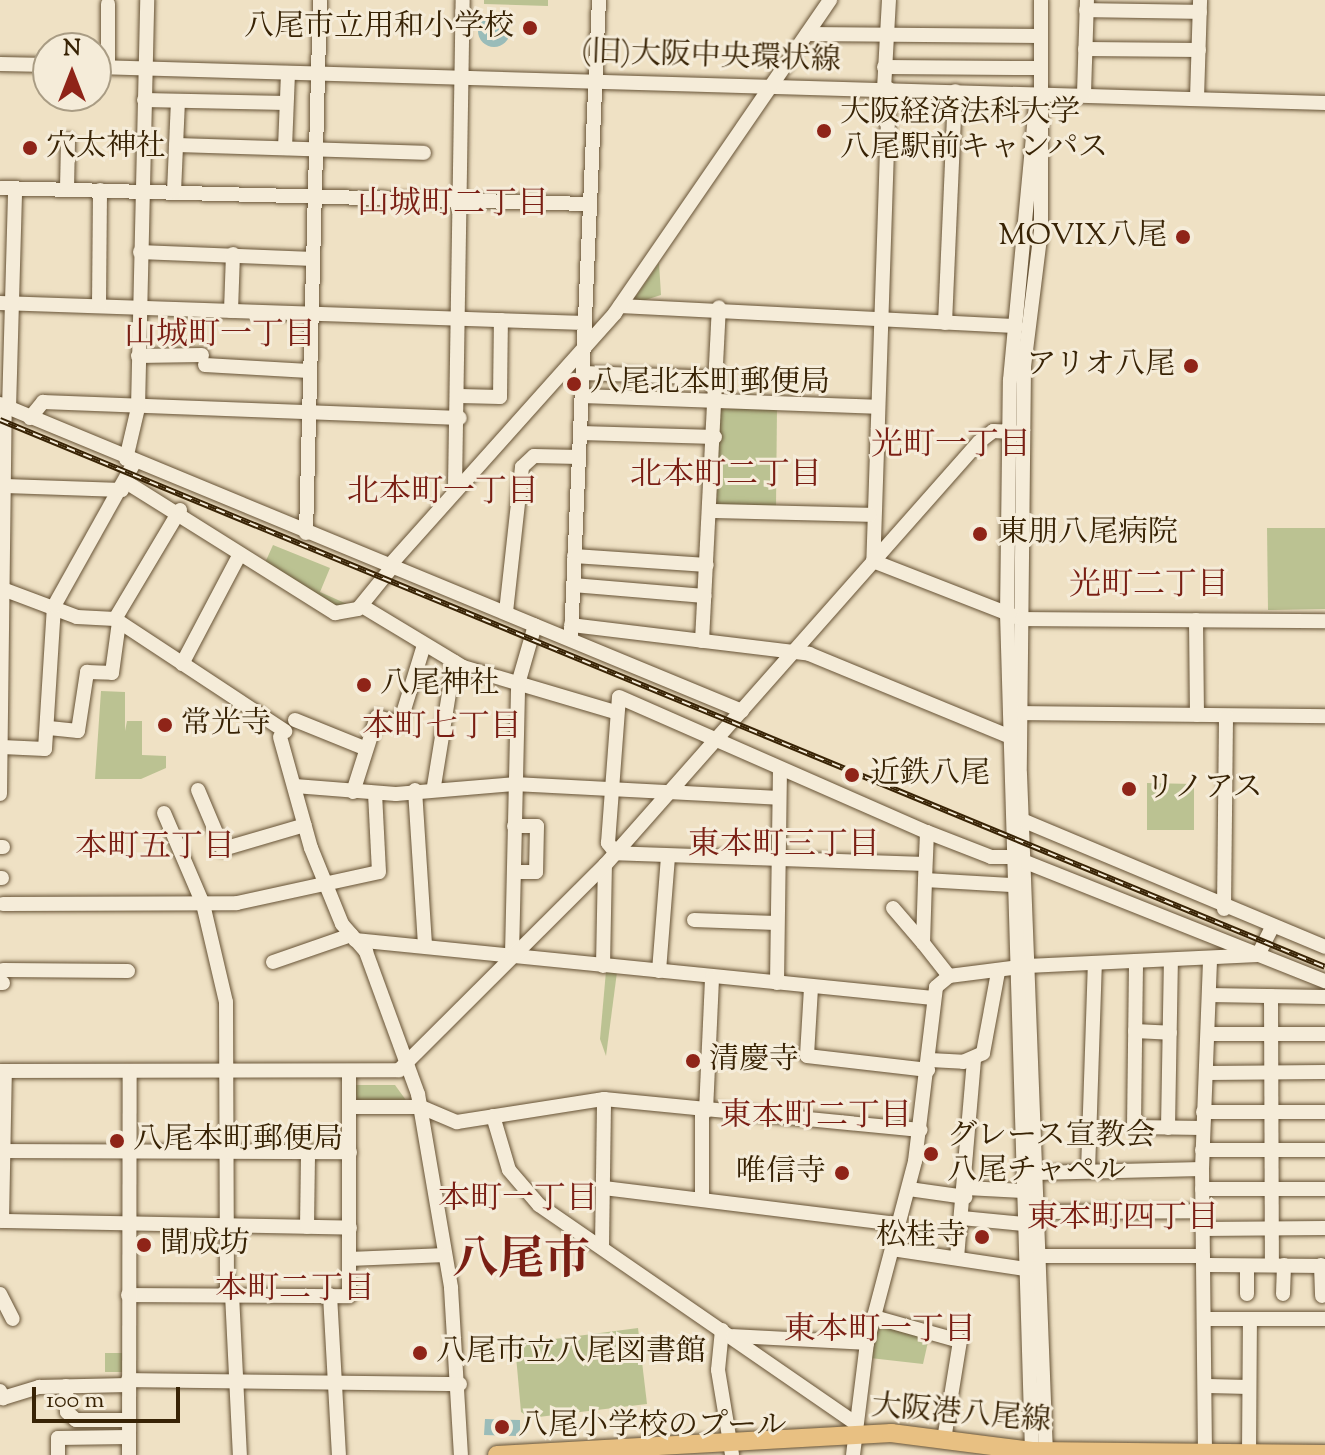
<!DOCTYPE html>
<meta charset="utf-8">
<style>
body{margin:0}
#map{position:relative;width:1325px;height:1455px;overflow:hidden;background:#efe1c4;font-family:"Sorts Mill Goudy","Noto Serif JP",serif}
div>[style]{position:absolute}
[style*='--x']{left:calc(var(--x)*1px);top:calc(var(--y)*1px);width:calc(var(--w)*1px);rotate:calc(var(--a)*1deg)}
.green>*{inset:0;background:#bbc292}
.water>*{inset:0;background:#9abcb9}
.round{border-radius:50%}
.roads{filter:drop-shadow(0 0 2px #665235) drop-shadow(0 0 2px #665235)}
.minor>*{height:14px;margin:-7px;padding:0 7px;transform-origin:7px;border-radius:7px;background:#f5ecd9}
.major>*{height:18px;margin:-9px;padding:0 9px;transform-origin:9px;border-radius:9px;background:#e8c082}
.rail>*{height:6px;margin-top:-3px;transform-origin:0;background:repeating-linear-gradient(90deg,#f5ecd9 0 9px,#382305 0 18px);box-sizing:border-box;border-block:2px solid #382305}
.dots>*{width:22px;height:22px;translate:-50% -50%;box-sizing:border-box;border:4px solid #f5ecd9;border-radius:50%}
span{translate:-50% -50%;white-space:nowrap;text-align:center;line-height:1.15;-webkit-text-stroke:6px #f5ecd9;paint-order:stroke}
.poi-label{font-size:30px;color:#382305}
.right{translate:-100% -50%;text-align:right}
.left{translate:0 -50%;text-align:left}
.street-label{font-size:30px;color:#382305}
.neighbourhood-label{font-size:32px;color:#7a1f14}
.town-label{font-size:46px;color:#7a1f14;font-weight:700}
.north{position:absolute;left:32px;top:32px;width:80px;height:80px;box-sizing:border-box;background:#f5ecd9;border:2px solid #a99c84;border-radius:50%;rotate:0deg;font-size:22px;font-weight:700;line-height:32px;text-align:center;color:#382305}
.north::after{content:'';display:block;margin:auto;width:28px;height:36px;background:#8f2418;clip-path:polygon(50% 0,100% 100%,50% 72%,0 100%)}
.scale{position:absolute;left:32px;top:1387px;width:148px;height:36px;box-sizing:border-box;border:4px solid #382305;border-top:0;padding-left:10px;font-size:24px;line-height:28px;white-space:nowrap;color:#382305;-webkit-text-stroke:6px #f5ecd9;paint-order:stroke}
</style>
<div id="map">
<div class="green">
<i style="clip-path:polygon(484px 0,548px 0,548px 6px,484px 4px)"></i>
<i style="clip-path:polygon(659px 263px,661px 295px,636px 303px,634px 299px)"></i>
<i style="clip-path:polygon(777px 407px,776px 507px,717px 505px,719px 409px)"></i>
<i style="clip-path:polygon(1267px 528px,1325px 528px,1325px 609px,1268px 610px)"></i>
<i style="clip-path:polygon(273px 545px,330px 568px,320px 592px,347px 604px,338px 609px,264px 565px)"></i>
<i style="clip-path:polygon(101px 691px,125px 692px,125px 731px,127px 721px,142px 721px,142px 755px,166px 756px,166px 768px,141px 779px,95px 779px)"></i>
<i style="clip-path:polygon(1147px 783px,1194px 784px,1194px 830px,1147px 830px)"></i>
<i style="clip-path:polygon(606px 971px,617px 972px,606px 1056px,600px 1039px)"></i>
<i style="clip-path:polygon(354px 1085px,395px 1085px,408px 1103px,358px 1103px)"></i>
<i style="clip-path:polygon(878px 1322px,930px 1333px,923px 1364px,870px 1358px)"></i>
<i style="clip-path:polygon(638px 1328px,647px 1404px,530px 1418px,521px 1412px,516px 1356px,524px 1343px)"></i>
<i style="clip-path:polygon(105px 1353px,122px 1353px,123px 1372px,105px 1372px)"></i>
</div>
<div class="water">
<i class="round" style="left:478px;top:15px;width:32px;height:32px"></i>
<i style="clip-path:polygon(485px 1419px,520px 1420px,520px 1436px,484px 1435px)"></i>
</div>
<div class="roads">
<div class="minor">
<i style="--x:1041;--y:0;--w:230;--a:90"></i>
<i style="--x:1041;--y:230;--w:138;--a:97.1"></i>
<i style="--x:1024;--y:367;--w:407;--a:90.6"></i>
<i style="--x:1020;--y:774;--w:681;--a:87.81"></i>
<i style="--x:1086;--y:10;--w:114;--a:1"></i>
<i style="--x:807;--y:34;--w:233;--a:0.5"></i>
<i style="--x:1085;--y:49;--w:114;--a:0.5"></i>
<i style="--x:0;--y:64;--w:48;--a:1.2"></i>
<i style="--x:96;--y:67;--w:1230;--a:1.68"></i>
<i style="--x:108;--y:67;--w:63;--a:-90"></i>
<i style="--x:884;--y:67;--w:155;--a:0.4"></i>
<i style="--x:884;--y:89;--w:89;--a:-86.8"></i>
<i style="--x:889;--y:89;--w:472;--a:91.9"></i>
<i style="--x:873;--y:561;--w:160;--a:21.3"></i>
<i style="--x:1022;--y:619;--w:303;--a:0.4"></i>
<i style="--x:1084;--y:94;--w:94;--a:-88.2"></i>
<i style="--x:1197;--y:98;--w:98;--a:-88.2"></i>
<i style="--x:144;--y:100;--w:142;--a:1.2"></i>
<i style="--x:176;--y:145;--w:248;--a:1.8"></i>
<i style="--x:285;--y:148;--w:75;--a:-87.7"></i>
<i style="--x:0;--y:188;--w:589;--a:1.56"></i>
<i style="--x:67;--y:189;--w:49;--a:-88.8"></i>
<i style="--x:174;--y:192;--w:91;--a:-87.5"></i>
<i style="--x:140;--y:252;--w:173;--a:2.3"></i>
<i style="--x:0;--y:303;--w:585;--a:1.96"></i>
<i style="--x:99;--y:306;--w:116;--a:-89.5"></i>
<i style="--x:620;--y:306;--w:397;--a:2.9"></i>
<i style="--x:231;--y:311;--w:57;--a:-88"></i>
<i style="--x:945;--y:323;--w:232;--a:-87.5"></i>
<i style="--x:138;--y:356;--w:64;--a:-0.9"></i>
<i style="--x:205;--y:365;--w:104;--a:3.3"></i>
<i style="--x:583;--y:373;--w:134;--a:2.1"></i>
<i style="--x:460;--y:396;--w:40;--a:1.4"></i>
<i style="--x:500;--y:397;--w:77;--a:-89.3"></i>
<i style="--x:582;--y:396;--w:294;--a:2.1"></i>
<i style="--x:0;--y:404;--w:803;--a:22.48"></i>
<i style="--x:9;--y:409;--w:221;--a:-88.4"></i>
<i style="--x:30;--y:418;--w:21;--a:-51"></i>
<i style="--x:43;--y:402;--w:417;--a:2.2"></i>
<i style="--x:581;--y:433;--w:134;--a:1.7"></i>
<i style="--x:126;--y:459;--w:52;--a:-76.8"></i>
<i style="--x:138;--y:408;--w:408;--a:-88.7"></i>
<i style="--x:126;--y:482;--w:247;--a:32.1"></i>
<i style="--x:335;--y:613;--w:23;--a:-10"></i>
<i style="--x:358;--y:609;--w:55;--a:-50.9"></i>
<i style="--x:5;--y:486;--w:117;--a:2"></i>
<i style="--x:455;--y:487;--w:487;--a:-89.1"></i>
<i style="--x:711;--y:511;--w:159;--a:1.4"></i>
<i style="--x:306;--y:533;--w:533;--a:-88.5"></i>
<i style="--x:574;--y:556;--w:133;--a:3.9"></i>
<i style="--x:390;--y:565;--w:338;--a:-48.2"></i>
<i style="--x:615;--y:313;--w:380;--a:-55.5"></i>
<i style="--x:573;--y:585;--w:132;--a:4.8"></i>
<i style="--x:0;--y:588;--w:82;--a:20.6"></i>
<i style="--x:77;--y:617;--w:38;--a:3"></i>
<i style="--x:115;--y:619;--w:204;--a:33.4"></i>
<i style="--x:362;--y:606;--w:118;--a:31.1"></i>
<i style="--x:463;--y:667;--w:155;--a:16.5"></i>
<i style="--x:506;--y:612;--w:146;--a:-83.7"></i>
<i style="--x:522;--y:467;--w:16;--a:-43"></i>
<i style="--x:534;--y:456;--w:45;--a:1.3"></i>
<i style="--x:115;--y:619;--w:127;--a:-59.2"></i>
<i style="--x:1196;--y:620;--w:95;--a:89.4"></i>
<i style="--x:571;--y:625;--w:240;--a:6.9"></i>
<i style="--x:809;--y:654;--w:213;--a:22.4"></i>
<i style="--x:571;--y:638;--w:639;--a:-87.49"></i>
<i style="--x:702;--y:641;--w:334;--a:-87.1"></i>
<i style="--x:182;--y:664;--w:124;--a:-62.2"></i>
<i style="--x:1021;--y:713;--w:304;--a:0.6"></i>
<i style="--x:295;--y:720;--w:74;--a:22.1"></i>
<i style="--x:49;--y:728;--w:29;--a:6"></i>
<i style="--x:78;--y:731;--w:60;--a:-81.3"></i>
<i style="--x:87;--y:672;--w:25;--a:2"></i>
<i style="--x:112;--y:673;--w:51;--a:-82.2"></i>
<i style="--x:280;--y:737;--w:115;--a:74.4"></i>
<i style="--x:311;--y:848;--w:82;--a:67.8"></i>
<i style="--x:342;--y:924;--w:37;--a:49"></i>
<i style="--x:366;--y:952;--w:151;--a:69.9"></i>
<i style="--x:418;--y:1094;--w:197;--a:80.3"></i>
<i style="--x:451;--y:1288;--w:167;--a:86.6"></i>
<i style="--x:2;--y:747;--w:43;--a:2.7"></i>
<i style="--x:45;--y:749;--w:143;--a:-86.4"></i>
<i style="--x:54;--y:606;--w:164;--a:-60.8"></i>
<i style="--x:295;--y:786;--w:101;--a:4.5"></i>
<i style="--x:396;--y:794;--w:118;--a:-4.8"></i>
<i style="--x:514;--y:784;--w:265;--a:3"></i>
<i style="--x:434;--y:786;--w:126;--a:-80.8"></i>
<i style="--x:198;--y:790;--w:64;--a:67"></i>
<i style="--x:223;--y:849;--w:85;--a:-16.3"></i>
<i style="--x:415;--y:790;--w:155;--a:86.3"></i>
<i style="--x:353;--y:792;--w:79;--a:-72.3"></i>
<i style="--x:377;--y:717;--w:24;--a:15"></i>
<i style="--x:400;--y:723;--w:82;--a:-72.9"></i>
<i style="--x:0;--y:794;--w:387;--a:-89.3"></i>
<i style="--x:164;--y:813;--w:99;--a:66.8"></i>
<i style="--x:203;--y:904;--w:101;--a:76.8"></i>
<i style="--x:226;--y:1002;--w:292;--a:89.8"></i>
<i style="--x:1017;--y:818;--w:334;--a:22.7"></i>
<i style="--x:514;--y:826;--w:23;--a:0"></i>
<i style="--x:537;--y:826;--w:46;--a:91.2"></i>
<i style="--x:536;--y:872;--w:22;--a:180"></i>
<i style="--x:927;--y:832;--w:48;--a:92.4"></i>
<i style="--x:925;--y:880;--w:86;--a:3.3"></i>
<i style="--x:0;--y:847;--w:3;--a:0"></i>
<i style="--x:1023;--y:861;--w:325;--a:21.7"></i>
<i style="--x:925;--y:864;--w:309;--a:-178"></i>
<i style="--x:616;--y:853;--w:13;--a:-129"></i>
<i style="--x:608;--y:843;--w:146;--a:-85.7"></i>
<i style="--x:619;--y:697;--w:336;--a:23.7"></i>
<i style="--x:927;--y:832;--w:69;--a:21.3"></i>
<i style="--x:991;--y:857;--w:19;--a:0"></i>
<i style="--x:0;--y:878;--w:2;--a:0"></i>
<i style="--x:925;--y:880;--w:63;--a:91.8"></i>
<i style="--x:923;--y:943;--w:42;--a:51.8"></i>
<i style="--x:3;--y:904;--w:234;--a:-0.2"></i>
<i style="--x:237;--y:903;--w:145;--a:-12.3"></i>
<i style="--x:379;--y:872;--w:78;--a:-92.9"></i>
<i style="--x:893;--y:908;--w:46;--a:49.4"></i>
<i style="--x:1224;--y:909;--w:193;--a:-89.4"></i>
<i style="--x:694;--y:920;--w:82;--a:2.1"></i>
<i style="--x:355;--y:940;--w:581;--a:5.73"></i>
<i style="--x:512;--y:955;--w:271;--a:-88.7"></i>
<i style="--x:518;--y:684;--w:61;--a:-73.9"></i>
<i style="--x:273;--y:962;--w:83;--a:-19.1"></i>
<i style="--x:1136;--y:964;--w:163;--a:90.7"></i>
<i style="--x:1134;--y:1127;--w:69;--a:0.8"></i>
<i style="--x:603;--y:966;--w:101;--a:-88.9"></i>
<i style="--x:3;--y:970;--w:125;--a:0.5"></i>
<i style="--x:659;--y:971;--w:115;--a:-85.5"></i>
<i style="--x:0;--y:983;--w:3;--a:0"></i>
<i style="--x:777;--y:983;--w:211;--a:-89.2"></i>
<i style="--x:811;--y:988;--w:68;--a:93.4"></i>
<i style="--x:807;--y:1056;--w:122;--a:6.6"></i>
<i style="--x:1209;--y:995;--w:116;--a:1"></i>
<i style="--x:1271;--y:996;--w:269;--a:89.8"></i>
<i style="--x:1135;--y:1031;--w:35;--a:3"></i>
<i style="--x:1208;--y:1034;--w:117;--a:0"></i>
<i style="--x:930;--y:1060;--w:33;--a:3"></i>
<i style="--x:963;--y:1062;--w:22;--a:-24"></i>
<i style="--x:983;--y:1053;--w:82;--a:-79.5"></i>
<i style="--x:0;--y:1071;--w:399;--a:-0.1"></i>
<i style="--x:399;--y:1070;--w:291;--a:-44.9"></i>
<i style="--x:605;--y:865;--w:565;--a:-48.52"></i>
<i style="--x:979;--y:442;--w:18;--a:-38"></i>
<i style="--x:993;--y:431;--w:21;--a:3"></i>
<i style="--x:1206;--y:1073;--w:119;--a:-0.5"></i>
<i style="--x:350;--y:1107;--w:71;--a:0"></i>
<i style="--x:421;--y:1107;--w:39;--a:23"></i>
<i style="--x:457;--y:1122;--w:149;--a:-8.9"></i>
<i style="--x:604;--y:1099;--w:318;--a:5.6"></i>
<i style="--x:706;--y:1111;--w:134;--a:-87.4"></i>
<i style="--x:1203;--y:1112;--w:122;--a:0"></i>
<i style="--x:493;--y:1116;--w:56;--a:73.5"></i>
<i style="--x:509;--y:1170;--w:46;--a:49.4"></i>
<i style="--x:539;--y:1205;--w:384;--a:34.6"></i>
<i style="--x:1168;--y:1128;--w:165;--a:-89"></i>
<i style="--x:1202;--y:1150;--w:123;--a:0"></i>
<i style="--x:0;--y:1151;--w:350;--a:0.2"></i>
<i style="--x:1088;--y:1171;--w:206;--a:-88.1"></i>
<i style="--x:1035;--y:1173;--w:167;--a:-1.4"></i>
<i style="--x:604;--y:1188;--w:297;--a:7"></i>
<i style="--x:966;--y:1188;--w:57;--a:3"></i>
<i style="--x:909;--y:1189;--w:57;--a:8.1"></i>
<i style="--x:1202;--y:1189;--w:123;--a:0"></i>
<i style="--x:702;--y:1198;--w:87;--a:-90"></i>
<i style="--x:1037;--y:1212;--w:165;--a:-0.3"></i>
<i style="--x:962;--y:1218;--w:62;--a:5.5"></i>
<i style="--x:0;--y:1221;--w:350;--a:1.1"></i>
<i style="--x:2;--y:1221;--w:150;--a:-88.9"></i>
<i style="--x:307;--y:1227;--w:75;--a:-89.2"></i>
<i style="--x:1202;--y:1229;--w:123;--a:-0.5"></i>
<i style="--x:602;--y:1247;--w:148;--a:-89.2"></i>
<i style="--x:892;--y:1249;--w:135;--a:8.5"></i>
<i style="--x:1039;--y:1256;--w:164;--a:0"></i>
<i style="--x:957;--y:1258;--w:199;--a:-85.1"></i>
<i style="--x:350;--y:1259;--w:95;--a:-2.4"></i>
<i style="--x:1208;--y:1265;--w:117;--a:0.5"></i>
<i style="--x:1321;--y:1265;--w:31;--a:88"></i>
<i style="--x:0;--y:1294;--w:28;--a:63"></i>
<i style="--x:232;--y:1294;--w:161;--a:87.2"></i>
<i style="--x:1247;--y:1294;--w:28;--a:-90"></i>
<i style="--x:1283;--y:1294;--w:29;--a:-88"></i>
<i style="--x:128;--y:1295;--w:221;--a:0.3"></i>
<i style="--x:349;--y:1296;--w:224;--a:-90"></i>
<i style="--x:330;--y:1295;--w:160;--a:86.8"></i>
<i style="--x:874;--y:1317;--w:89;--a:15.6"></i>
<i style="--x:960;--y:1341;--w:100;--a:99.2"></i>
<i style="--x:1209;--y:1319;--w:116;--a:0"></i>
<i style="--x:722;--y:1330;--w:40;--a:95.7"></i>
<i style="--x:718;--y:1370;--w:86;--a:80.6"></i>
<i style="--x:733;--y:1336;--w:134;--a:3"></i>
<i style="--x:128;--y:1380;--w:332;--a:0.7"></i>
<i style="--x:66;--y:1386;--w:26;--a:88"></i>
<i style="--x:67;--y:1412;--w:12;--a:42"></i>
<i style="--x:76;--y:1420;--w:53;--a:0"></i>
<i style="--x:1208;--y:1386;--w:41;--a:1.4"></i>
<i style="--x:0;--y:1391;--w:8;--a:67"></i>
<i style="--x:3;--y:1398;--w:38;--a:-17"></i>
<i style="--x:39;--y:1387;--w:89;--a:-1.3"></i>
<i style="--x:1032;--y:1451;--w:836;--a:-91.71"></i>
<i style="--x:1007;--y:615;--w:235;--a:-89.3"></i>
<i style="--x:1010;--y:380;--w:284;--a:-84.6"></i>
<i style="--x:1205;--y:1454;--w:285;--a:-90.6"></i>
<i style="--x:1202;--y:1169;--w:208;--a:-87.8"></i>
<i style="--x:1249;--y:1454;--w:134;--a:-89.6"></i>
<i style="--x:58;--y:1455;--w:17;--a:-90"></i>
<i style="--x:58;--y:1438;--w:71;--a:-0.8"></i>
<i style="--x:129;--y:1455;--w:383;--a:-89.9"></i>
<i style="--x:853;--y:1455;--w:113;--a:-82.9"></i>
<i style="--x:867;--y:1343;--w:188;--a:-75.2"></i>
<i style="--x:915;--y:1161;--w:175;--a:-83.1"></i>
<i style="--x:936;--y:987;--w:17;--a:-40"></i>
<i style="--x:949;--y:976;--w:79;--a:-7.3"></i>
<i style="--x:1027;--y:966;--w:231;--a:-2.7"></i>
<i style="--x:1258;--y:955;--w:30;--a:-63"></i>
</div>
<div class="major">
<i style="--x:497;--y:1455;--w:395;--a:-3.2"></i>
<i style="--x:891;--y:1433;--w:142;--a:7.3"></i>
<i style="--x:1032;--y:1451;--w:293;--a:0.6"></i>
</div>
</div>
<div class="rail">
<i style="--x:0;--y:420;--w:1433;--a:22.43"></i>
</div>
<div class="dots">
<i style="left:530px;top:28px;background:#8f2418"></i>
<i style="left:824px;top:131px;background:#8f2418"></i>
<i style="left:30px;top:148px;background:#8f2418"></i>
<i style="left:1183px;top:237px;background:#8f2418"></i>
<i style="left:1191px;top:366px;background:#8f2418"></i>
<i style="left:574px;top:384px;background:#8f2418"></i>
<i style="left:980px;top:534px;background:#8f2418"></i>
<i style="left:364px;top:685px;background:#8f2418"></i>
<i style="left:165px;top:725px;background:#8f2418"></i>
<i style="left:852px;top:775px;background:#8f2418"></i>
<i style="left:1129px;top:789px;background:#8f2418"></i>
<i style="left:693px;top:1061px;background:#8f2418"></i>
<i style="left:117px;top:1141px;background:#8f2418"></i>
<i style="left:931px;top:1154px;background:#8f2418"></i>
<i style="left:842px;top:1173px;background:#8f2418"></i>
<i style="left:982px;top:1237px;background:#8f2418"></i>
<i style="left:144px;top:1245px;background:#8f2418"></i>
<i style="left:420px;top:1353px;background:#8f2418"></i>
<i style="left:502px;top:1427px;background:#8f2418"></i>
</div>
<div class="poi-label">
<span class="right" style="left:514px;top:28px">八尾市立用和小学校</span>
<span class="left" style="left:840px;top:131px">大阪経済法科大学<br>八尾駅前キャンパス</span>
<span class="left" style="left:46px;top:148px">穴太神社</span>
<span class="right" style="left:1167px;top:237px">MOVIX八尾</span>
<span class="right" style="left:1175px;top:366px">アリオ八尾</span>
<span class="left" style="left:590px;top:384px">八尾北本町郵便局</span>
<span class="left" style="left:998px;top:534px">東朋八尾病院</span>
<span class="left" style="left:380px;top:685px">八尾神社</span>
<span class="left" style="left:181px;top:725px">常光寺</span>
<span class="left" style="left:870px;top:775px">近鉄八尾</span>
<span class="left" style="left:1145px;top:789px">リノアス</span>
<span class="left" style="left:709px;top:1061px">清慶寺</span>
<span class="left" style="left:947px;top:1154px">グレース宣教会<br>八尾チャペル</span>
<span class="left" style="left:133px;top:1141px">八尾本町郵便局</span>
<span class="right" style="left:826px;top:1173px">唯信寺</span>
<span class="right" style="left:966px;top:1237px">松桂寺</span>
<span class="left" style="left:160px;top:1245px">聞成坊</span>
<span class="left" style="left:436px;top:1353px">八尾市立八尾図書館</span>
<span class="left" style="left:518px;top:1427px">八尾小学校のプール</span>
</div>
<div class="street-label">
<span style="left:711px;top:58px;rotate:2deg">(旧)大阪中央環状線</span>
<span style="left:961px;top:1415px;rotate:5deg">大阪港八尾線</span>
</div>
<div class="neighbourhood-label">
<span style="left:453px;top:205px">山城町二丁目</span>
<span style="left:220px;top:336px">山城町一丁目</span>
<span style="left:951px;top:446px">光町一丁目</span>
<span style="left:726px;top:476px">北本町二丁目</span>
<span style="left:443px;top:493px">北本町一丁目</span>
<span style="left:1149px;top:586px">光町二丁目</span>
<span style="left:442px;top:728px">本町七丁目</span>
<span style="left:784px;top:846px">東本町三丁目</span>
<span style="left:155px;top:848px">本町五丁目</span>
<span style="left:816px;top:1117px">東本町二丁目</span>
<span style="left:518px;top:1200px">本町一丁目</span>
<span style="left:1123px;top:1219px">東本町四丁目</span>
<span style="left:295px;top:1290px">本町二丁目</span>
<span style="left:880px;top:1331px">東本町一丁目</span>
</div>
<div class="town-label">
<span style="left:521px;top:1262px">八尾市</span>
</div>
<div class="north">N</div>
<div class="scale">100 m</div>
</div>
